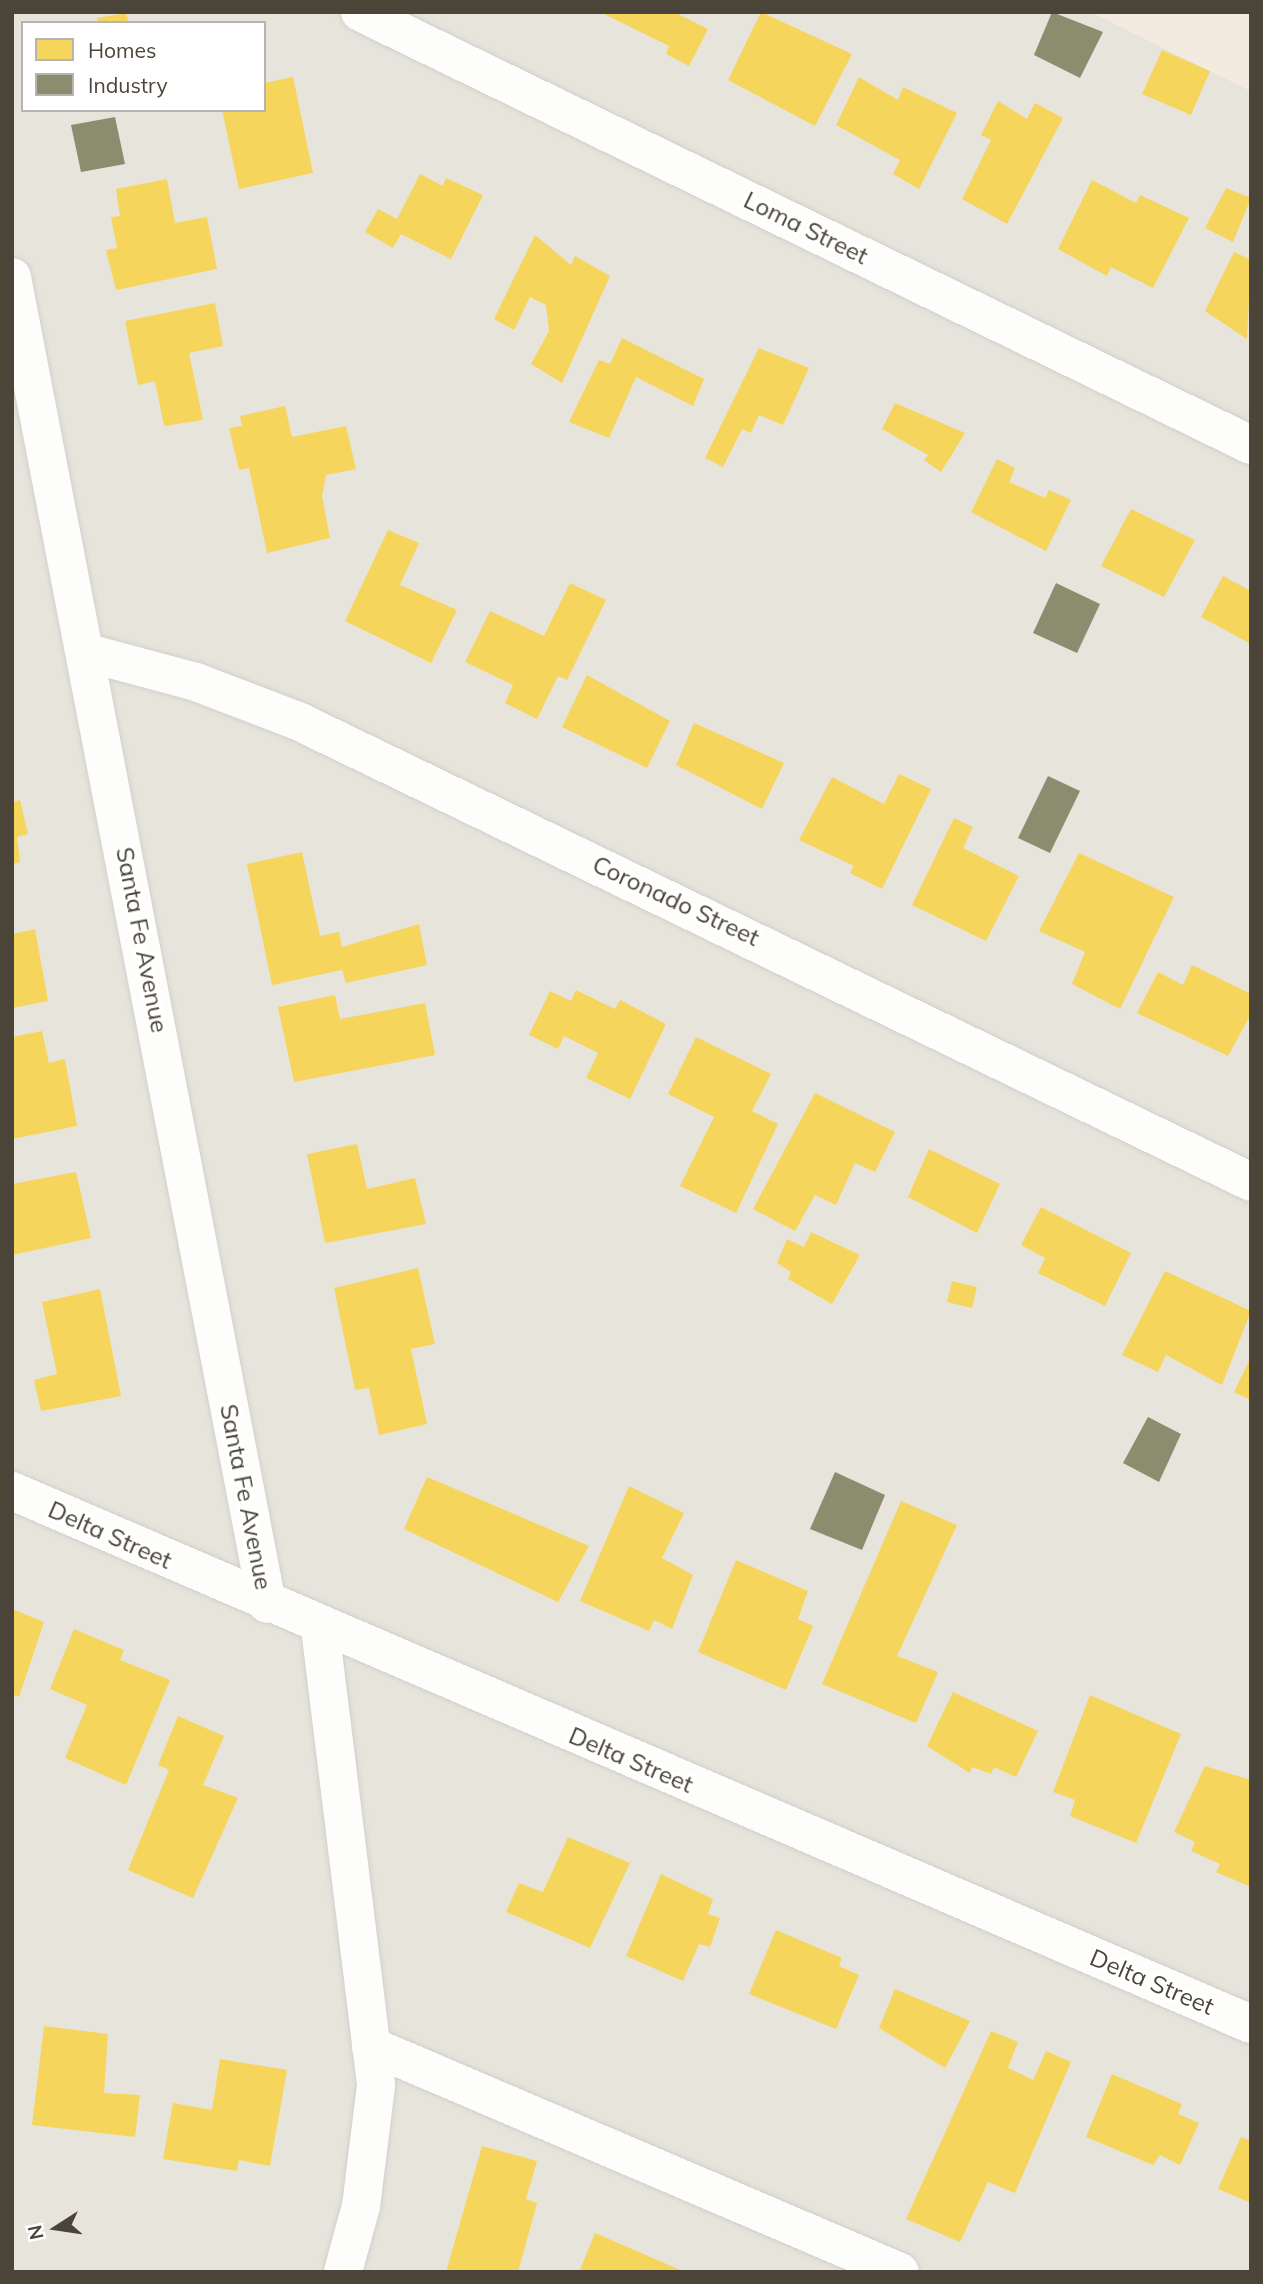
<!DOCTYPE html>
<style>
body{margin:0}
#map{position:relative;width:1263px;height:2284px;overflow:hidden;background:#f4f2ee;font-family:Mulish,sans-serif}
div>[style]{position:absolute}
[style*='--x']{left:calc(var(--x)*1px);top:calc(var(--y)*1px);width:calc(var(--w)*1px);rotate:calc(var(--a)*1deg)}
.residential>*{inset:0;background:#e7e4dc}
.commercial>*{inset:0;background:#f3ebdf}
.homes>*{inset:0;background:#f6d55c}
.industry>*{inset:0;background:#8c8c6e}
.roads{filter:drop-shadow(0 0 2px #d2d0cb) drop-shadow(0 0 2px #d2d0cb)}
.minor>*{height:38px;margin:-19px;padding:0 19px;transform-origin:19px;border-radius:19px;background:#fdfdfc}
span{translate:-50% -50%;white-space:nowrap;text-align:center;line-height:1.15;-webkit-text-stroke:7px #fff;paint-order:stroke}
.street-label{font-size:24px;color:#4b4439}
.frame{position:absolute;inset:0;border:14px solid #4b4439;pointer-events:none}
.legend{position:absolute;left:21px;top:21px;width:245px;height:91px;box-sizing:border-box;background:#fff;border:2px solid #b7b4b0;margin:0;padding:9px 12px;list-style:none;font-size:21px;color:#4b4439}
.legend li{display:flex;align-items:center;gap:14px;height:35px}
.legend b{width:35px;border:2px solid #b7b4b0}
.north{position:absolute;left:21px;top:2193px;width:70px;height:70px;-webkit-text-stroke:5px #fff;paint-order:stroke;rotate:258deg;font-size:19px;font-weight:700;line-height:28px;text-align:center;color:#4b4439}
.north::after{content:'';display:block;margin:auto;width:24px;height:32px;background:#4b4439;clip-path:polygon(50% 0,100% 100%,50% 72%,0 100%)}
</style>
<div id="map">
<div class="residential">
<i style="clip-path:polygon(evenodd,12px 12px,1091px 12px,1251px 91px,1251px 2272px,12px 2272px,12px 12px,23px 23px,264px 23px,264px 110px,23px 110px,23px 23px)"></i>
</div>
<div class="commercial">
<i style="clip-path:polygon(1091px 12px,1251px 12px,1251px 91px,1191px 61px)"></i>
</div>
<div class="homes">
<i style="clip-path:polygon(674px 12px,708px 29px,689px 66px,666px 54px,669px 46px,604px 14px)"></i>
<i style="clip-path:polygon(761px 12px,852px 54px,815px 126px,728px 80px)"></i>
<i style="clip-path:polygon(126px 13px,129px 23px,98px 23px,97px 18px)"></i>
<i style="clip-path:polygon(1162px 50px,1210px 71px,1191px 115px,1142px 94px)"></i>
<i style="clip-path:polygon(293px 77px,313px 173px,239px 189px,222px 110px,264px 110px,264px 83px)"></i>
<i style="clip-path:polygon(859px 77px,898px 100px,903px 87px,957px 113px,919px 189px,893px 174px,900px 160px,836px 125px)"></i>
<i style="clip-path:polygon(998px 101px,1027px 119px,1035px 103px,1063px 118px,1007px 224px,962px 199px,991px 140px,981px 135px)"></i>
<i style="clip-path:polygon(420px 174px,443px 186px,446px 178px,483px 195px,451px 259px,401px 234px,393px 248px,365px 232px,378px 209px,397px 219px)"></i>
<i style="clip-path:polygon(167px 179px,175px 223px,207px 217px,217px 269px,116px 290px,106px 250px,117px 248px,111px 217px,120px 216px,116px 189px)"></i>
<i style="clip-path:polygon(1092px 180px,1136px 203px,1140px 195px,1189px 218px,1153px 288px,1111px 267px,1107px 276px,1058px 249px)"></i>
<i style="clip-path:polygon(1226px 188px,1251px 198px,1233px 242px,1205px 228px)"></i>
<i style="clip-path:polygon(535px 235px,571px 265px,575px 256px,610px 276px,562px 383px,531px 364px,549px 331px,546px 305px,530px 297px,514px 330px,494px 319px)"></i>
<i style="clip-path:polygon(1234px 252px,1251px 260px,1247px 339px,1205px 311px)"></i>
<i style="clip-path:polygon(215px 303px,223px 346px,189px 353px,203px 420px,164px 426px,155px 381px,138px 385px,125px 321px)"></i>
<i style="clip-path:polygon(622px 338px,704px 379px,693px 406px,636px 377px,609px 438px,569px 422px,599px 360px,610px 364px)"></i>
<i style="clip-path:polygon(759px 348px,809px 368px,783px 425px,759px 415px,751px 433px,742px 429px,723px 467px,705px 458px)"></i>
<i style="clip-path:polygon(895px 403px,965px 433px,941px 472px,924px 460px,928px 455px,882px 429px)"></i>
<i style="clip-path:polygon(285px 406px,292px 437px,346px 426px,356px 469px,326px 475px,322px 496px,330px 538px,267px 553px,249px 468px,239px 470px,229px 428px,242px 426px,240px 416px)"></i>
<i style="clip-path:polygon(997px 459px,1015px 468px,1009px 482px,1045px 498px,1049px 490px,1071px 500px,1046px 551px,971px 512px)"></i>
<i style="clip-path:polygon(1131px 509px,1195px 540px,1164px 597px,1101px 566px)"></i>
<i style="clip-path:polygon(388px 530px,419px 543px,400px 585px,457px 610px,431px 663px,345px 621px)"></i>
<i style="clip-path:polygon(1223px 576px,1251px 591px,1251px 644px,1201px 617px)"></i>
<i style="clip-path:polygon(570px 583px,606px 600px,567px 680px,558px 676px,537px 719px,505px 703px,513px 685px,465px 662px,490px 611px,544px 636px)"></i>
<i style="clip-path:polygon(587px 675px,670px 721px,647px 768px,562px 727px)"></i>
<i style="clip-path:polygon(694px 723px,784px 763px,762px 809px,676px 765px)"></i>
<i style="clip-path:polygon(899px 774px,931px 789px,882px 889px,850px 873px,854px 866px,799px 840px,832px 777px,884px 804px)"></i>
<i style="clip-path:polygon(20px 800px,28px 834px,17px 837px,20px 862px,12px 864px,12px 802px)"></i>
<i style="clip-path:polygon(954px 818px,973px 827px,963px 848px,1019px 876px,986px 941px,912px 905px)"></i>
<i style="clip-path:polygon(302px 852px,320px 936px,339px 932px,342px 947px,419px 924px,427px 965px,346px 983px,342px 970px,272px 985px,247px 864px)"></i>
<i style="clip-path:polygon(1079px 853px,1174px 897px,1120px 1009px,1072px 984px,1085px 952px,1039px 931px)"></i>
<i style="clip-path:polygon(35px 929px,48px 1001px,12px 1008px,12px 934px)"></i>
<i style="clip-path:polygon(1192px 965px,1251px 994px,1251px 1014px,1228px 1056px,1137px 1013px,1158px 972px,1183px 985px)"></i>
<i style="clip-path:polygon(576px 990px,615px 1009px,620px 1000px,666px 1024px,630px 1099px,586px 1078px,598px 1053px,564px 1036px,558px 1049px,529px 1035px,550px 991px,571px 1001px)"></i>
<i style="clip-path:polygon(335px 995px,340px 1019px,425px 1003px,435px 1055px,294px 1082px,278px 1007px)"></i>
<i style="clip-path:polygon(42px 1031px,49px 1063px,65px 1059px,77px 1126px,12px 1139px,12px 1037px)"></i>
<i style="clip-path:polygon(696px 1037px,771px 1074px,752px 1111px,778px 1124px,736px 1213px,680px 1186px,714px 1117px,668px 1094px)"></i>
<i style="clip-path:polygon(815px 1093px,895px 1132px,875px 1172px,855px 1163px,836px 1205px,815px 1195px,795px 1231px,753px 1209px)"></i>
<i style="clip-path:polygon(357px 1144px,367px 1189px,415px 1178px,426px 1224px,325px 1243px,307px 1154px)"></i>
<i style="clip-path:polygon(929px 1149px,1000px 1184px,977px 1233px,908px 1197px)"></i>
<i style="clip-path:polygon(76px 1172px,91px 1238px,12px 1255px,12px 1184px)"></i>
<i style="clip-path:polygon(1041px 1207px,1131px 1253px,1105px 1306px,1038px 1273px,1045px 1258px,1021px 1245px)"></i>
<i style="clip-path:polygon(811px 1232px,860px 1255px,832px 1304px,788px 1279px,791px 1272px,777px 1263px,787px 1239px,804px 1247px)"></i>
<i style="clip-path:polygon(418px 1268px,435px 1344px,411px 1349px,427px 1424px,379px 1435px,369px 1388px,355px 1390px,334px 1288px)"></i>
<i style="clip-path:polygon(1165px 1271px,1251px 1311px,1222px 1385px,1166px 1355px,1158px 1372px,1122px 1355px)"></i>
<i style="clip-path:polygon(952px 1281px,977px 1287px,972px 1308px,947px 1302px)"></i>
<i style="clip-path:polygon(100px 1289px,121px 1396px,41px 1411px,34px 1380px,57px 1374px,42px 1302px)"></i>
<i style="clip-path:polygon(1251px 1357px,1251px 1400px,1234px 1392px)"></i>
<i style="clip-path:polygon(427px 1477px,589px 1546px,558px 1602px,404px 1529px)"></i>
<i style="clip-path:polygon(629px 1486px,684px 1513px,662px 1558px,693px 1575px,672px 1629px,654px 1620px,649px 1631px,580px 1601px)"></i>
<i style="clip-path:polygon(901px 1501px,957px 1525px,897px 1656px,938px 1672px,916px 1723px,822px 1684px)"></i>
<i style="clip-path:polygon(736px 1560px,808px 1591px,798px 1619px,813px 1626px,786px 1690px,698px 1652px)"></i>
<i style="clip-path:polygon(12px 1609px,44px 1622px,19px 1697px,12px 1694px)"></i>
<i style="clip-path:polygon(74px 1629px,124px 1650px,120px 1660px,170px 1680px,126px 1785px,65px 1758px,87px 1705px,50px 1689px)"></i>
<i style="clip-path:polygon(953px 1692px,1038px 1731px,1016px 1777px,994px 1767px,991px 1774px,972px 1767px,970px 1773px,927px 1746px)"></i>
<i style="clip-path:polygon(1090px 1695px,1181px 1734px,1136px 1843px,1070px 1816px,1075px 1800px,1053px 1792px)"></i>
<i style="clip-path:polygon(178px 1716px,224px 1736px,203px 1785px,238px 1798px,193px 1898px,128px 1870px,169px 1770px,158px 1765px)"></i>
<i style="clip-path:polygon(1205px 1766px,1251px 1780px,1251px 1887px,1216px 1872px,1220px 1864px,1191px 1851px,1195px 1842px,1174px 1832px)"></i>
<i style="clip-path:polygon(568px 1837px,630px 1863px,590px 1948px,506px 1912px,519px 1883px,543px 1892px)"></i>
<i style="clip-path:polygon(661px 1874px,713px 1899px,708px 1914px,720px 1918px,710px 1947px,699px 1944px,683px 1981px,626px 1956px)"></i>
<i style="clip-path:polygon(776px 1930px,842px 1958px,839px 1966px,859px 1975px,836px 2029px,749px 1994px)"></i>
<i style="clip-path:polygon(895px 1989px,970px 2021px,945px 2068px,879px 2028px)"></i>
<i style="clip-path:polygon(44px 2026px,108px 2034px,104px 2093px,140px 2095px,135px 2137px,32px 2125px)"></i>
<i style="clip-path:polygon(991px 2031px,1018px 2042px,1008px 2068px,1033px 2080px,1046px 2051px,1071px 2062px,1015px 2193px,988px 2182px,960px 2242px,906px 2219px)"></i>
<i style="clip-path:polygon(220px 2059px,287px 2070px,270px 2166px,239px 2160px,237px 2171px,163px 2159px,173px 2103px,212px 2110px)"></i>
<i style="clip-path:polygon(1112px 2074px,1182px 2104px,1178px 2114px,1199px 2123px,1180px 2165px,1160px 2155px,1153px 2165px,1086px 2137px)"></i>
<i style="clip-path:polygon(1241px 2137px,1251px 2141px,1251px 2203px,1218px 2189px)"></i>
<i style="clip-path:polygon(482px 2146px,537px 2161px,526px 2199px,537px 2203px,518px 2272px,446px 2272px)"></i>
<i style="clip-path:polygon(595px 2233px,685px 2272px,579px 2272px)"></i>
</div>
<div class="industry">
<i style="clip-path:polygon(1052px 12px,1103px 32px,1080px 78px,1034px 55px)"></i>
<i style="clip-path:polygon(115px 117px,125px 164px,81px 172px,71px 125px)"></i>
<i style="clip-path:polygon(1056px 583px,1100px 604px,1077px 653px,1033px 633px)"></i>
<i style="clip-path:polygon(1048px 776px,1080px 791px,1050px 853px,1018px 838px)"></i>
<i style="clip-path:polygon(1148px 1417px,1181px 1434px,1159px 1482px,1123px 1463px)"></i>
<i style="clip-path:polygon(835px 1472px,885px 1495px,862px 1550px,810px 1529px)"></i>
</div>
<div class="roads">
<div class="minor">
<i style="--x:360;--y:12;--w:991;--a:25.92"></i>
<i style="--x:12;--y:277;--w:1351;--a:79.12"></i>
<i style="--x:88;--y:653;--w:112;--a:15"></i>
<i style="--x:196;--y:682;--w:109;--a:20.9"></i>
<i style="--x:298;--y:721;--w:1059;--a:25.81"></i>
<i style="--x:12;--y:1491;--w:1349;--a:23.28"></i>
<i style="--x:320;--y:1628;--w:461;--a:83"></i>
<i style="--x:376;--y:2086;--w:121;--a:97.1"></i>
<i style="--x:361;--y:2206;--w:68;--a:105.3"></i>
<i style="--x:371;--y:2046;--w:575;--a:23.13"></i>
</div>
</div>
<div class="street-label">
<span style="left:806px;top:228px;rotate:26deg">Loma Street</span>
<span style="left:676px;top:901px;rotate:25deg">Coronado Street</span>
<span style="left:142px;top:940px;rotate:79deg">Santa Fe Avenue</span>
<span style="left:246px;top:1497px;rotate:79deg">Santa Fe Avenue</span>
<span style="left:110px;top:1535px;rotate:24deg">Delta Street</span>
<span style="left:631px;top:1760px;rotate:23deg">Delta Street</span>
<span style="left:1152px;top:1982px;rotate:23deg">Delta Street</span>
</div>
<div class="frame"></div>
<ul class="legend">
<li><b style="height:19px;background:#f6d55c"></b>Homes</li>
<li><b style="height:19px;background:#8c8c6e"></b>Industry</li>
</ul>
<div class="north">N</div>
</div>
